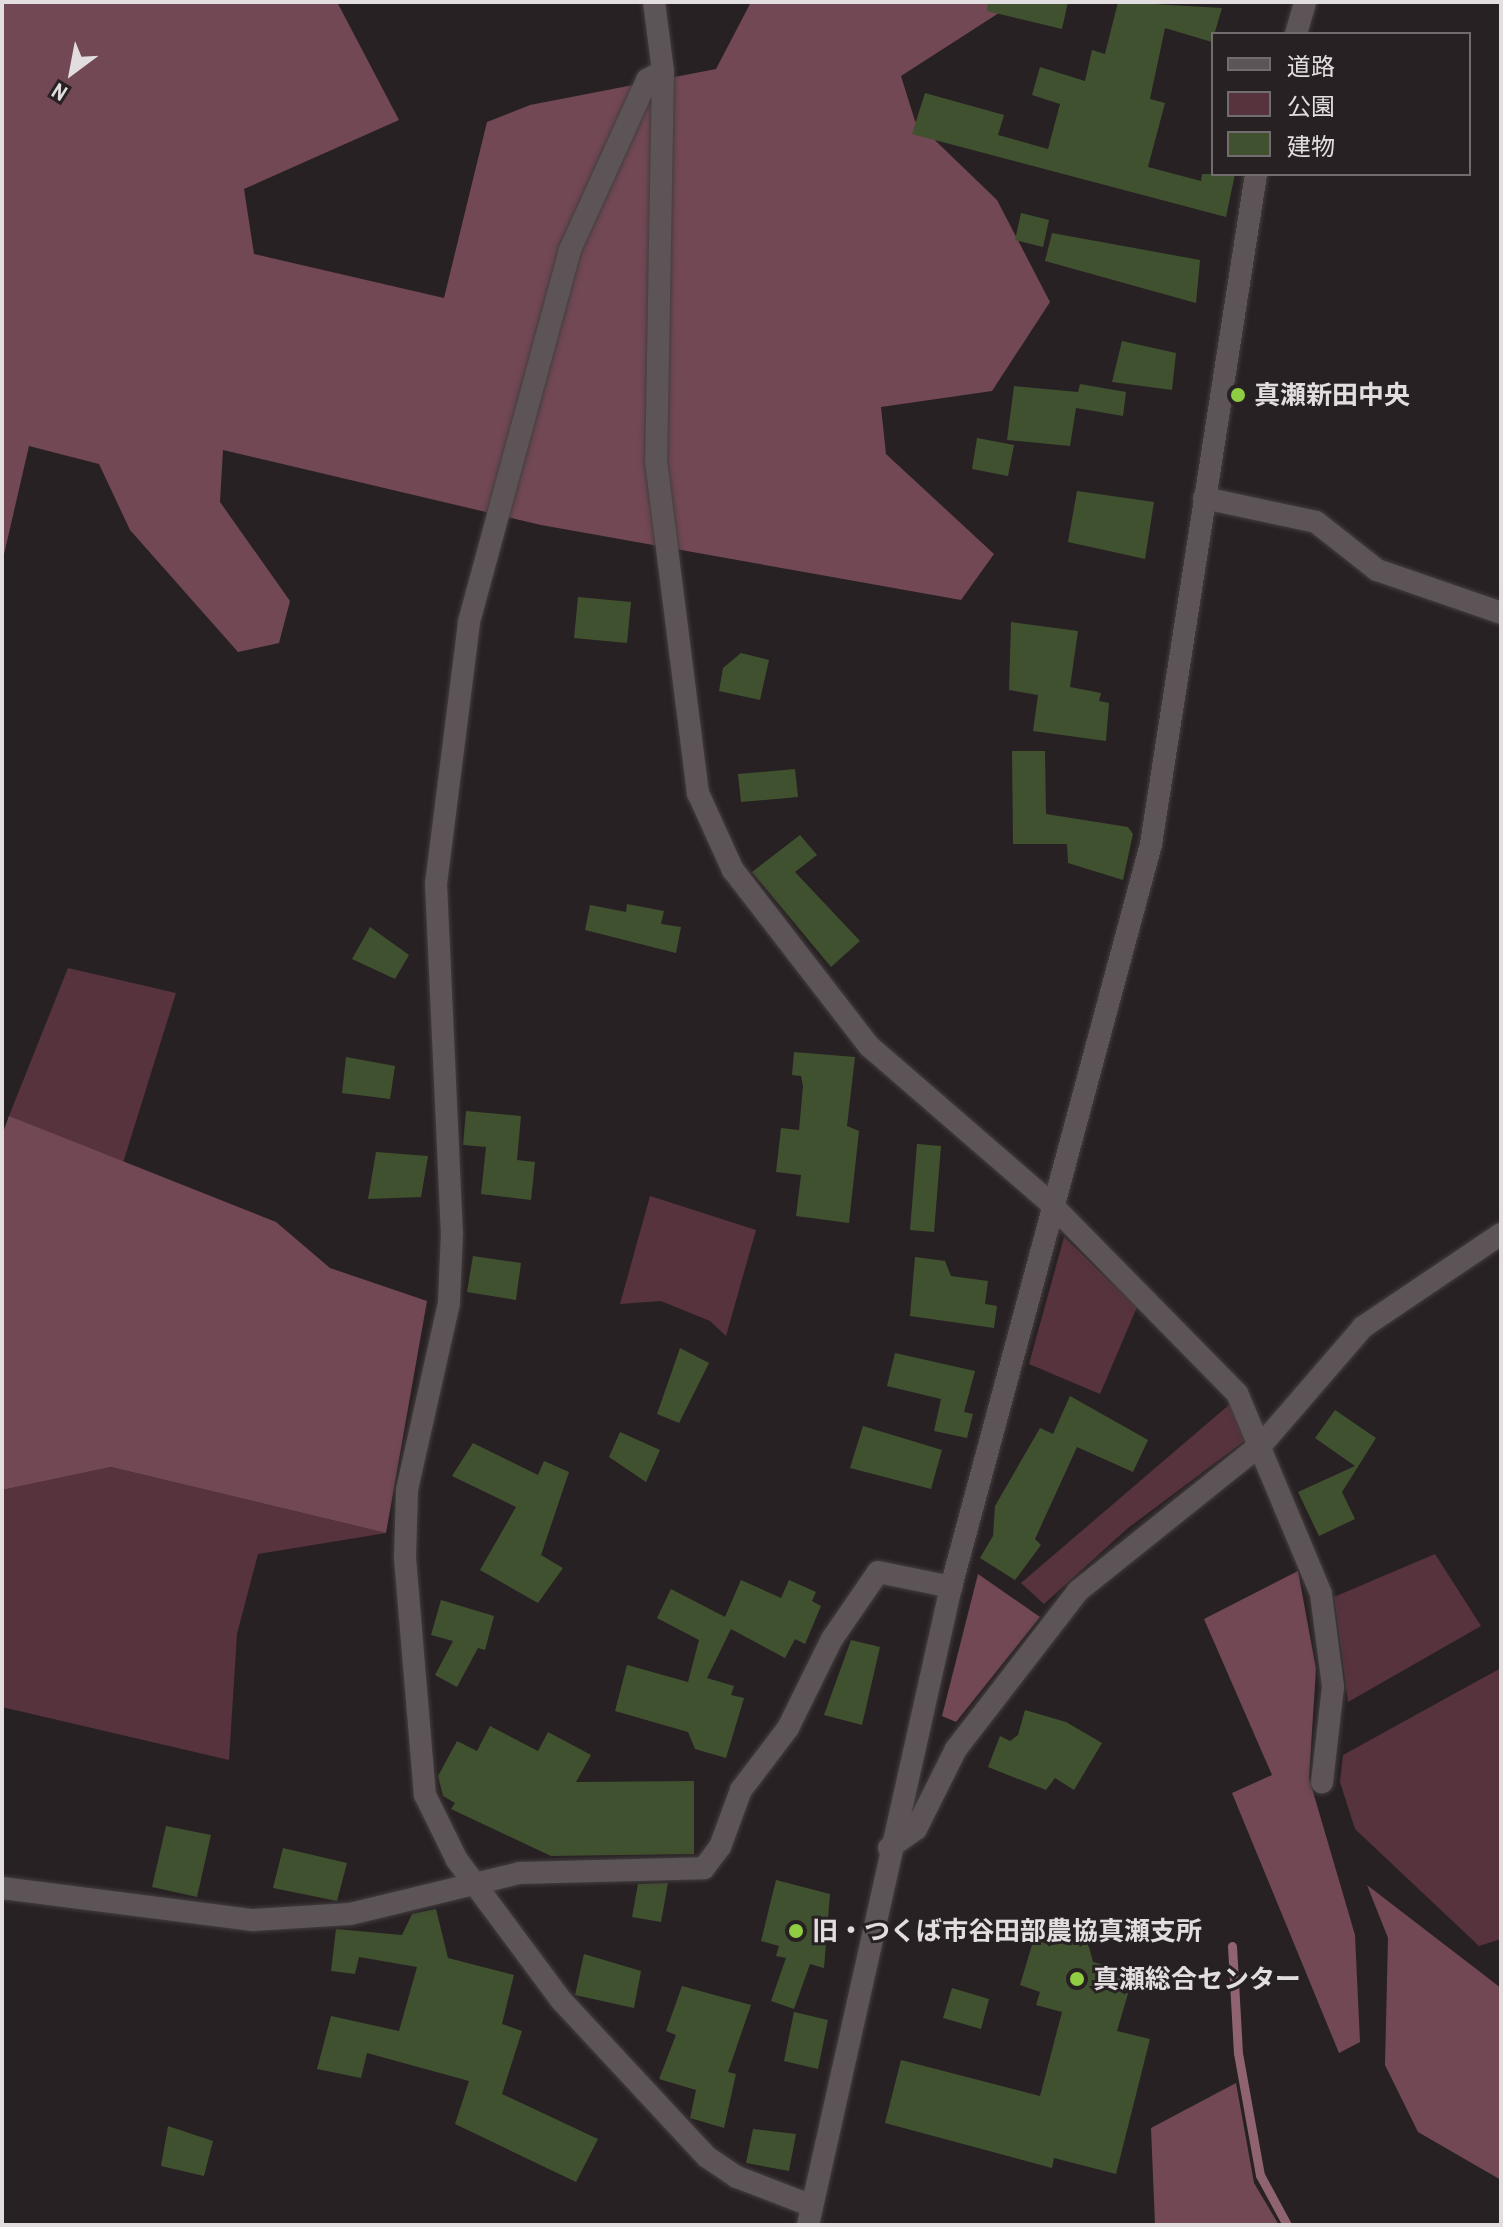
<!DOCTYPE html>
<meta charset="utf-8">
<style>
body{margin:0}
#map{position:relative;width:1503px;height:2227px;overflow:hidden;background:#282123;font-family:"Archivo Narrow","Noto Sans JP",sans-serif}
div>[style]{position:absolute}
[style*='--x']{left:calc(var(--x)*1px);top:calc(var(--y)*1px);width:calc(var(--w)*1px);rotate:calc(var(--a)*1deg)}
.green>*{inset:0;background:#57333d}
.forest>*{inset:0;background:#714854}
.stream>*{height:9px;margin:-4.5px;padding:0 4.5px;transform-origin:4.5px;border-radius:4.5px;background:#8f6470}
.building>*{inset:0;background:#40512f}
.roads{filter:drop-shadow(0 0 2px #433d3e) drop-shadow(0 0 2px #433d3e)}
.minor>*{height:22px;margin:-11px;padding:0 11px;transform-origin:11px;border-radius:11px;background:#5c5456}
.tertiary>*{height:22px;margin:-11px;padding:0 11px;transform-origin:11px;border-radius:11px;background:#5c5456}
.dots>*{width:22px;height:22px;translate:-50% -50%;box-sizing:border-box;border:4px solid #282123;border-radius:50%}
span{translate:-50% -50%;white-space:nowrap;text-align:center;line-height:1.15;-webkit-text-stroke:6px #282123;paint-order:stroke}
.poi-label{font-size:26px;color:#e2ddde;font-weight:700}
.left{translate:0 -50%;text-align:left}
.frame{position:absolute;inset:0;border:4px solid #e2ddde;pointer-events:none}
.legend{position:absolute;left:1211px;top:32px;width:260px;height:144px;box-sizing:border-box;background:#282123;border:2px solid #726c6e;margin:0;padding:10px 14px;list-style:none;font-size:24px;color:#e2ddde}
.legend li{display:flex;align-items:center;gap:16px;height:40px}
.legend b{width:40px;border:2px solid #726c6e}
.north{position:absolute;left:32px;top:32px;width:80px;height:80px;-webkit-text-stroke:6px #282123;paint-order:stroke;rotate:212deg;font-size:22px;font-weight:700;line-height:32px;text-align:center;color:#e2ddde}
.north::after{content:'';display:block;margin:auto;width:28px;height:36px;background:#e2ddde;clip-path:polygon(50% 0,100% 100%,50% 72%,0 100%)}
</style>
<div id="map">
<div class="green">
<i style="clip-path:polygon(68px 968px,176px 993px,122px 1166px,9px 1116px)"></i>
<i style="clip-path:polygon(650px 1196px,756px 1230px,726px 1336px,710px 1321px,661px 1301px,620px 1304px)"></i>
<i style="clip-path:polygon(1064px 1237px,1137px 1307px,1100px 1394px,1029px 1364px)"></i>
<i style="clip-path:polygon(1230px 1404px,1247px 1439px,1128px 1528px,1044px 1604px,1021px 1583px)"></i>
<i style="clip-path:polygon(111px 1467px,386px 1533px,258px 1554px,237px 1634px,229px 1760px,2px 1707px,2px 1490px)"></i>
<i style="clip-path:polygon(1435px 1554px,1481px 1626px,1348px 1702px,1334px 1597px)"></i>
<i style="clip-path:polygon(1501px 1668px,1501px 1939px,1479px 1946px,1355px 1829px,1340px 1782px,1343px 1755px)"></i>
</div>
<div class="forest">
<i style="clip-path:polygon(2px 2px,337px 2px,399px 120px,244px 189px,254px 254px,444px 298px,487px 122px,530px 105px,716px 69px,751px 2px,1016px 2px,901px 76px,915px 121px,997px 200px,1050px 302px,992px 391px,881px 407px,886px 454px,994px 554px,961px 600px,541px 525px,223px 450px,220px 502px,290px 601px,279px 643px,238px 652px,130px 530px,99px 464px,29px 446px,2px 563px)"></i>
<i style="clip-path:polygon(9px 1116px,276px 1222px,330px 1268px,427px 1301px,386px 1533px,111px 1467px,2px 1490px,2px 1135px)"></i>
<i style="clip-path:polygon(1298px 1571px,1316px 1669px,1309px 1778px,1355px 1935px,1360px 2042px,1339px 2053px,1232px 1793px,1272px 1775px,1204px 1619px)"></i>
<i style="clip-path:polygon(978px 1574px,1040px 1617px,956px 1722px,942px 1716px)"></i>
<i style="clip-path:polygon(1367px 1885px,1501px 1988px,1501px 2180px,1418px 2132px,1385px 2065px,1388px 1938px)"></i>
<i style="clip-path:polygon(1236px 2083px,1254px 2183px,1279px 2225px,1155px 2225px,1151px 2128px)"></i>
</div>
<div class="stream">
<i style="--x:1232;--y:1946;--w:107;--a:86.8"></i>
<i style="--x:1238;--y:2053;--w:124;--a:79.8"></i>
<i style="--x:1260;--y:2175;--w:57;--a:61.6"></i>
</div>
<div class="building">
<i style="clip-path:polygon(988px 2px,1068px 2px,1062px 29px,987px 11px)"></i>
<i style="clip-path:polygon(1118px 2px,1222px 8px,1212px 42px,1165px 28px,1150px 99px,1165px 103px,1148px 167px,1201px 181px,1202px 174px,1235px 174px,1226px 217px,912px 134px,925px 93px,1004px 115px,998px 135px,1048px 149px,1060px 104px,1032px 95px,1040px 67px,1085px 81px,1092px 50px,1105px 54px)"></i>
<i style="clip-path:polygon(1021px 213px,1049px 220px,1043px 247px,1015px 240px)"></i>
<i style="clip-path:polygon(1052px 233px,1200px 260px,1196px 303px,1045px 261px)"></i>
<i style="clip-path:polygon(1122px 341px,1176px 353px,1172px 390px,1112px 382px)"></i>
<i style="clip-path:polygon(1080px 384px,1126px 392px,1123px 416px,1076px 408px,1070px 446px,1007px 440px,1014px 386px,1078px 392px)"></i>
<i style="clip-path:polygon(977px 438px,1014px 445px,1008px 476px,972px 469px)"></i>
<i style="clip-path:polygon(1077px 491px,1154px 502px,1145px 559px,1068px 542px)"></i>
<i style="clip-path:polygon(578px 597px,631px 602px,627px 643px,574px 638px)"></i>
<i style="clip-path:polygon(1011px 622px,1078px 631px,1070px 687px,1101px 693px,1099px 701px,1109px 703px,1106px 741px,1033px 731px,1038px 695px,1009px 690px)"></i>
<i style="clip-path:polygon(741px 653px,769px 660px,760px 700px,719px 691px,723px 668px)"></i>
<i style="clip-path:polygon(1012px 751px,1045px 751px,1046px 814px,1128px 827px,1133px 834px,1123px 880px,1068px 863px,1067px 844px,1013px 844px)"></i>
<i style="clip-path:polygon(795px 769px,798px 797px,741px 802px,738px 774px)"></i>
<i style="clip-path:polygon(800px 835px,817px 855px,795px 872px,860px 941px,831px 967px,752px 872px)"></i>
<i style="clip-path:polygon(627px 904px,664px 911px,661px 924px,681px 927px,676px 953px,585px 930px,590px 905px,626px 912px)"></i>
<i style="clip-path:polygon(370px 927px,409px 955px,395px 979px,352px 959px)"></i>
<i style="clip-path:polygon(794px 1052px,855px 1057px,847px 1126px,859px 1131px,849px 1223px,796px 1216px,801px 1175px,776px 1172px,781px 1128px,799px 1130px,803px 1086px,801px 1076px,792px 1075px)"></i>
<i style="clip-path:polygon(346px 1057px,395px 1066px,390px 1099px,342px 1093px)"></i>
<i style="clip-path:polygon(466px 1111px,521px 1116px,517px 1160px,535px 1162px,531px 1200px,481px 1194px,486px 1147px,463px 1145px)"></i>
<i style="clip-path:polygon(917px 1144px,941px 1146px,934px 1232px,910px 1230px)"></i>
<i style="clip-path:polygon(376px 1152px,428px 1156px,421px 1197px,368px 1199px)"></i>
<i style="clip-path:polygon(473px 1256px,521px 1263px,516px 1300px,467px 1292px)"></i>
<i style="clip-path:polygon(915px 1257px,945px 1261px,951px 1276px,988px 1281px,985px 1304px,997px 1306px,994px 1328px,910px 1316px)"></i>
<i style="clip-path:polygon(680px 1348px,709px 1363px,679px 1423px,657px 1414px)"></i>
<i style="clip-path:polygon(895px 1353px,975px 1371px,964px 1412px,973px 1414px,967px 1438px,934px 1431px,941px 1399px,887px 1386px)"></i>
<i style="clip-path:polygon(1070px 1396px,1148px 1440px,1133px 1472px,1077px 1447px,1035px 1539px,1041px 1545px,1015px 1580px,980px 1558px,993px 1536px,995px 1506px,1040px 1428px,1053px 1434px)"></i>
<i style="clip-path:polygon(1335px 1410px,1376px 1438px,1342px 1492px,1355px 1519px,1319px 1536px,1298px 1492px,1355px 1466px,1315px 1438px)"></i>
<i style="clip-path:polygon(863px 1426px,942px 1450px,931px 1489px,850px 1468px)"></i>
<i style="clip-path:polygon(620px 1432px,660px 1450px,646px 1482px,609px 1457px)"></i>
<i style="clip-path:polygon(473px 1443px,538px 1475px,544px 1461px,569px 1472px,541px 1555px,563px 1568px,538px 1603px,480px 1570px,516px 1507px,452px 1476px)"></i>
<i style="clip-path:polygon(741px 1580px,781px 1598px,789px 1580px,816px 1592px,812px 1601px,821px 1606px,805px 1644px,795px 1639px,785px 1658px,731px 1629px,707px 1678px,734px 1686px,731px 1695px,744px 1698px,726px 1758px,695px 1749px,688px 1732px,615px 1711px,627px 1665px,688px 1682px,699px 1640px,657px 1618px,671px 1589px,725px 1617px)"></i>
<i style="clip-path:polygon(441px 1600px,494px 1616px,485px 1650px,478px 1648px,457px 1687px,435px 1675px,453px 1641px,431px 1635px)"></i>
<i style="clip-path:polygon(851px 1640px,880px 1647px,862px 1725px,824px 1715px)"></i>
<i style="clip-path:polygon(1025px 1710px,1066px 1722px,1102px 1743px,1074px 1790px,1055px 1778px,1046px 1790px,988px 1767px,1000px 1736px,1010px 1741px,1018px 1735px)"></i>
<i style="clip-path:polygon(490px 1726px,538px 1751px,548px 1732px,591px 1755px,576px 1782px,694px 1781px,694px 1854px,551px 1856px,451px 1809px,455px 1803px,443px 1796px,438px 1776px,457px 1741px,477px 1751px)"></i>
<i style="clip-path:polygon(166px 1826px,211px 1835px,197px 1897px,152px 1887px)"></i>
<i style="clip-path:polygon(283px 1848px,347px 1863px,337px 1901px,273px 1888px)"></i>
<i style="clip-path:polygon(776px 1880px,830px 1894px,824px 1968px,810px 1964px,794px 2009px,771px 2001px,786px 1958px,776px 1956px,779px 1946px,761px 1941px)"></i>
<i style="clip-path:polygon(668px 1883px,661px 1922px,632px 1917px,638px 1884px)"></i>
<i style="clip-path:polygon(436px 1909px,448px 1958px,514px 1975px,502px 2024px,522px 2031px,502px 2094px,598px 2139px,576px 2182px,455px 2124px,469px 2081px,367px 2053px,361px 2078px,317px 2069px,331px 2016px,399px 2031px,417px 1967px,359px 1957px,355px 1974px,331px 1971px,336px 1929px,402px 1935px,412px 1914px)"></i>
<i style="clip-path:polygon(1037px 1928px,1088px 1943px,1093px 1962px,1134px 1973px,1117px 2031px,1150px 2039px,1116px 2174px,1054px 2158px,1052px 2168px,885px 2123px,901px 2060px,1040px 2096px,1062px 2012px,1036px 2005px,1040px 1992px,1020px 1985px)"></i>
<i style="clip-path:polygon(584px 1954px,641px 1971px,634px 2008px,575px 1995px)"></i>
<i style="clip-path:polygon(682px 1986px,751px 2005px,728px 2072px,736px 2074px,724px 2128px,690px 2118px,696px 2090px,659px 2079px,676px 2035px,666px 2031px)"></i>
<i style="clip-path:polygon(952px 1988px,989px 1999px,981px 2029px,943px 2018px)"></i>
<i style="clip-path:polygon(794px 2012px,828px 2020px,818px 2069px,784px 2061px)"></i>
<i style="clip-path:polygon(168px 2126px,213px 2141px,204px 2176px,161px 2166px)"></i>
<i style="clip-path:polygon(753px 2129px,796px 2134px,789px 2171px,746px 2163px)"></i>
</div>
<div class="roads">
<div class="minor">
<i style="--x:654;--y:2;--w:70;--a:82.6"></i>
<i style="--x:663;--y:71;--w:390;--a:91"></i>
<i style="--x:656;--y:461;--w:335;--a:82.8"></i>
<i style="--x:698;--y:793;--w:85;--a:65.6"></i>
<i style="--x:733;--y:870;--w:222;--a:52.3"></i>
<i style="--x:869;--y:1046;--w:238;--a:40.9"></i>
<i style="--x:1049;--y:1202;--w:268;--a:45.5"></i>
<i style="--x:1237;--y:1393;--w:218;--a:67.3"></i>
<i style="--x:1321;--y:1594;--w:94;--a:82.6"></i>
<i style="--x:1333;--y:1687;--w:96;--a:96.6"></i>
<i style="--x:663;--y:71;--w:18;--a:151"></i>
<i style="--x:647;--y:80;--w:187;--a:114.4"></i>
<i style="--x:570;--y:250;--w:386;--a:105.2"></i>
<i style="--x:469;--y:623;--w:262;--a:97.2"></i>
<i style="--x:436;--y:883;--w:350;--a:87.4"></i>
<i style="--x:452;--y:1233;--w:70;--a:92.5"></i>
<i style="--x:449;--y:1303;--w:192;--a:102.7"></i>
<i style="--x:407;--y:1490;--w:68;--a:91.7"></i>
<i style="--x:405;--y:1558;--w:238;--a:85.2"></i>
<i style="--x:425;--y:1795;--w:72;--a:63.8"></i>
<i style="--x:457;--y:1860;--w:174;--a:53.4"></i>
<i style="--x:561;--y:2000;--w:214;--a:47.1"></i>
<i style="--x:707;--y:2157;--w:36;--a:34"></i>
<i style="--x:737;--y:2177;--w:80;--a:21.1"></i>
<i style="--x:1204;--y:498;--w:115;--a:12.1"></i>
<i style="--x:1316;--y:522;--w:78;--a:38.2"></i>
<i style="--x:1377;--y:570;--w:131;--a:19.1"></i>
<i style="--x:889;--y:1848;--w:33;--a:-35"></i>
<i style="--x:916;--y:1829;--w:89;--a:-63.4"></i>
<i style="--x:956;--y:1749;--w:200;--a:-52.3"></i>
<i style="--x:1078;--y:1591;--w:237;--a:-38.7"></i>
<i style="--x:1263;--y:1443;--w:153;--a:-49.2"></i>
<i style="--x:1363;--y:1327;--w:166;--a:-34"></i>
<i style="--x:2;--y:1888;--w:253;--a:7.3"></i>
<i style="--x:253;--y:1920;--w:97;--a:-3.5"></i>
<i style="--x:350;--y:1914;--w:174;--a:-13.6"></i>
<i style="--x:519;--y:1873;--w:185;--a:-1.5"></i>
<i style="--x:704;--y:1868;--w:26;--a:-53"></i>
<i style="--x:720;--y:1847;--w:61;--a:-69.8"></i>
<i style="--x:741;--y:1790;--w:78;--a:-52.8"></i>
<i style="--x:788;--y:1728;--w:99;--a:-63.7"></i>
<i style="--x:832;--y:1639;--w:81;--a:-55.5"></i>
<i style="--x:878;--y:1572;--w:75;--a:11.6"></i>
</div>
<div class="tertiary">
<i style="--x:1296;--y:34;--w:33;--a:-74"></i>
<i style="--x:808;--y:2225;--w:654;--a:-77.37"></i>
<i style="--x:951;--y:1587;--w:769;--a:-74.93"></i>
<i style="--x:1151;--y:844;--w:678;--a:-81.09"></i>
</div>
</div>
<div class="dots">
<i style="left:1238px;top:395px;background:#8fcd42"></i>
<i style="left:796px;top:1931px;background:#8fcd42"></i>
<i style="left:1077px;top:1979px;background:#8fcd42"></i>
</div>
<div class="poi-label">
<span class="left" style="left:1254px;top:395px">真瀬新田中央</span>
<span class="left" style="left:812px;top:1931px">旧・つくば市谷田部農協真瀬支所</span>
<span class="left" style="left:1093px;top:1979px">真瀬総合センター</span>
</div>
<div class="frame"></div>
<ul class="legend">
<li><b style="height:10px;background:#5c5456"></b>道路</li>
<li><b style="height:22px;background:#57333d"></b>公園</li>
<li><b style="height:22px;background:#40512f"></b>建物</li>
</ul>
<div class="north">N</div>
</div>
